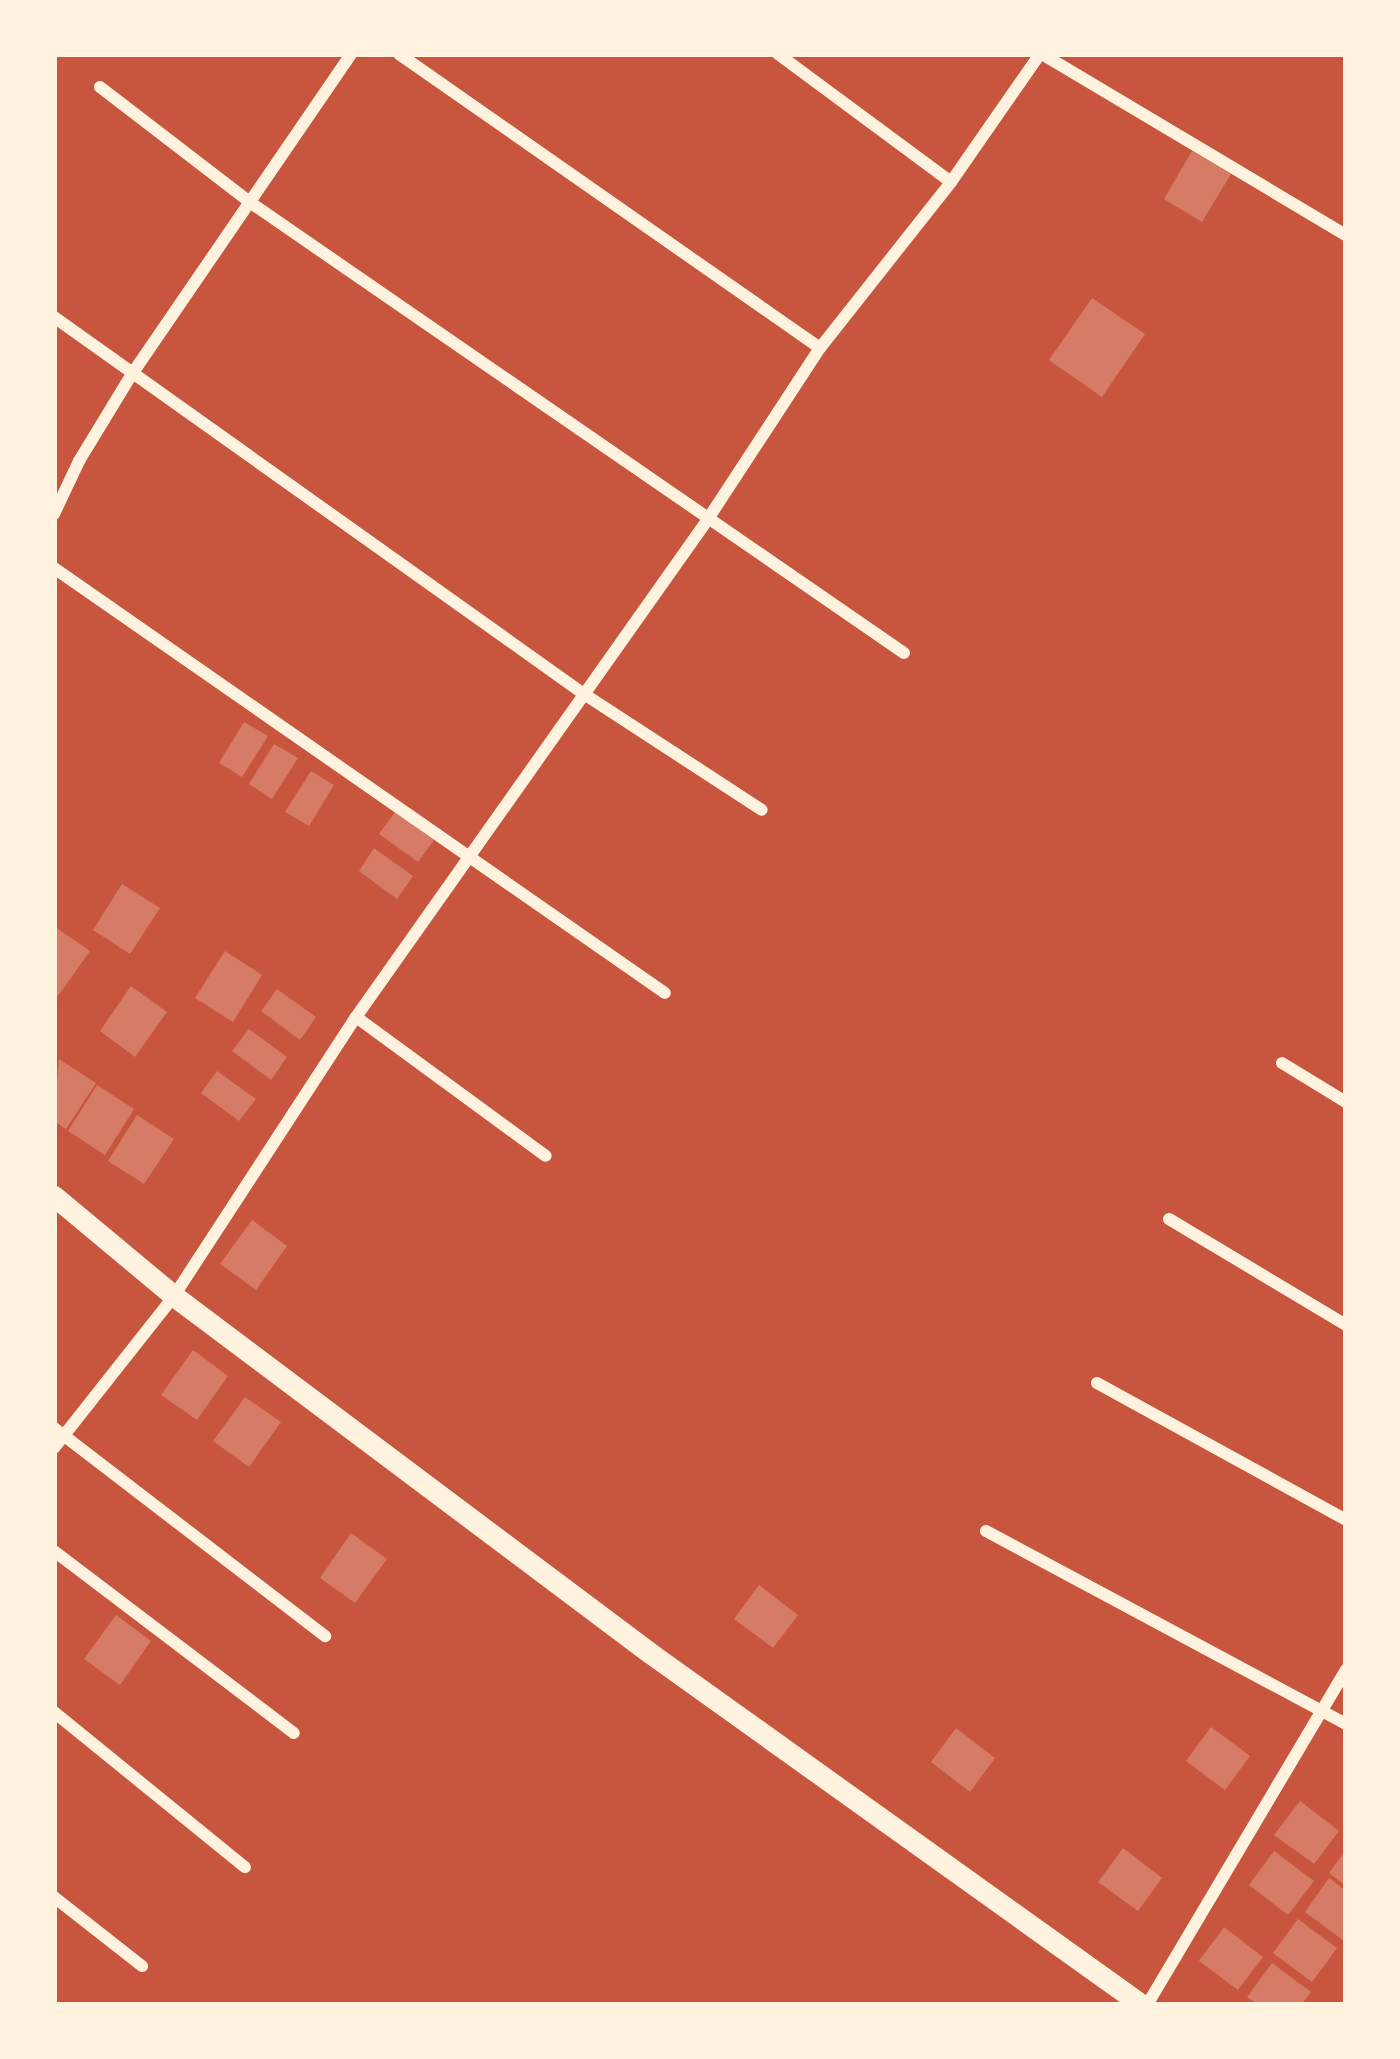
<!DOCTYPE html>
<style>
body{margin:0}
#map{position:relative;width:1400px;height:2059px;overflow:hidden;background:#c8553d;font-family:"PT Sans Narrow",sans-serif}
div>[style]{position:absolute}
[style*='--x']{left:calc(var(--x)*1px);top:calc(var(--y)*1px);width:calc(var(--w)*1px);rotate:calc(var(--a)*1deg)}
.building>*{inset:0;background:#d67c66}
.minor>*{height:12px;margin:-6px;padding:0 6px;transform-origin:6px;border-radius:6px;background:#fff3e0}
.tertiary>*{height:21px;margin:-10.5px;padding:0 10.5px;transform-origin:10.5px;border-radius:10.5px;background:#fff3e0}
span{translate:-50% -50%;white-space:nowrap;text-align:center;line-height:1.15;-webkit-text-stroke:9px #fff3e0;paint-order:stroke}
.frame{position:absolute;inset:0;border:57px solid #fff3e0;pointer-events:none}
</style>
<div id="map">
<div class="building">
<i style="clip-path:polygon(1192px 151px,1231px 174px,1202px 222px,1164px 199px)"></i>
<i style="clip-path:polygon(1092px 298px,1145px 334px,1102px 397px,1049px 360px)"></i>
<i style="clip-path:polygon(244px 722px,268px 736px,242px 777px,219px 763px)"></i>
<i style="clip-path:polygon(274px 744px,298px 758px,272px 799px,249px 784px)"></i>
<i style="clip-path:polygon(311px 771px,334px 785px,309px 826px,285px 812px)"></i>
<i style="clip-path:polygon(395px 812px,434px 840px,418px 862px,379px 834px)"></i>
<i style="clip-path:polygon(374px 848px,413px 876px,397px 899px,359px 871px)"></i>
<i style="clip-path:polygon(122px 884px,160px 908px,130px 954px,93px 930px)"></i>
<i style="clip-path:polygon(54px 926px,90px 951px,58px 996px,54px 993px)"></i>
<i style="clip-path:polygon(225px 951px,262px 975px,233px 1022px,195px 998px)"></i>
<i style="clip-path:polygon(131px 986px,167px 1012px,135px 1057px,100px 1031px)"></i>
<i style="clip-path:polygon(277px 989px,316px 1017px,300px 1040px,261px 1011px)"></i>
<i style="clip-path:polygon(249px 1029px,287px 1057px,271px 1080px,232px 1051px)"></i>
<i style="clip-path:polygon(59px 1059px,96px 1083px,66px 1129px,54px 1121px)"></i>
<i style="clip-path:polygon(217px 1071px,256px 1099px,239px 1121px,201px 1093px)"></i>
<i style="clip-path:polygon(97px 1085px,134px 1109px,105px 1155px,68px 1131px)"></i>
<i style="clip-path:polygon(137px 1115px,174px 1139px,144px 1184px,108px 1161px)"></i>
<i style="clip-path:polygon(252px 1220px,287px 1246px,256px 1290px,220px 1264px)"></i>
<i style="clip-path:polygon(193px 1350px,228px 1376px,197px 1420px,161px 1395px)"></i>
<i style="clip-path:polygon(245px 1397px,281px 1422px,249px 1467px,213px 1441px)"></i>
<i style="clip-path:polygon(351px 1533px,387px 1559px,355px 1603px,320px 1578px)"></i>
<i style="clip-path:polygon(759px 1585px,798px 1615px,773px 1648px,734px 1619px)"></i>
<i style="clip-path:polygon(116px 1615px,151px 1641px,120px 1685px,84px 1659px)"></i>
<i style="clip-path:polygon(1211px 1727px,1250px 1756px,1225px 1790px,1186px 1761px)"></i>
<i style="clip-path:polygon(956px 1728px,995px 1758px,970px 1792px,931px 1762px)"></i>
<i style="clip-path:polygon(1300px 1801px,1339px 1831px,1314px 1864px,1274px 1835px)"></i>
<i style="clip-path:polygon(1123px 1848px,1162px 1878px,1138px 1911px,1098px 1882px)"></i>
<i style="clip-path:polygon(1346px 1850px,1346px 1886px,1329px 1873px)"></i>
<i style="clip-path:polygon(1274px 1851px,1314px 1881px,1288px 1915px,1249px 1885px)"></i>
<i style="clip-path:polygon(1329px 1878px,1346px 1891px,1344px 1941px,1305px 1912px)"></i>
<i style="clip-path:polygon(1298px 1919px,1337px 1948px,1312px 1982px,1273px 1953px)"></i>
<i style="clip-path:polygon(1224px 1927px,1263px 1957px,1238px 1990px,1199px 1961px)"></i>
<i style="clip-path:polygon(1272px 1963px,1311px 1992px,1301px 2005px,1258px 2005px,1247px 1997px)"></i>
</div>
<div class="minor">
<i style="--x:399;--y:54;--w:513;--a:34.93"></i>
<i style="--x:778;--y:54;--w:215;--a:36.5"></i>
<i style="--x:1042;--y:54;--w:354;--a:30.8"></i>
<i style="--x:100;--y:87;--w:190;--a:37.5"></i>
<i style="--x:251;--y:203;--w:793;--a:34.57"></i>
<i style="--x:54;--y:317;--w:650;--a:35.43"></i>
<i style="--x:584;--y:694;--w:212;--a:33.1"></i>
<i style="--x:54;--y:514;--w:59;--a:-64.7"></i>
<i style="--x:79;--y:461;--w:102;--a:-58.7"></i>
<i style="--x:132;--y:374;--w:388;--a:-55.6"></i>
<i style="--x:54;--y:568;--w:744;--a:34.82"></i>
<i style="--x:356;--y:1017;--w:235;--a:36.2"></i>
<i style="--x:1282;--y:1063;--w:75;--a:31.4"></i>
<i style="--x:1169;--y:1219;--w:206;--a:30.9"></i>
<i style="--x:1097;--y:1383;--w:284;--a:28.8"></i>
<i style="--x:54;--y:1428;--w:342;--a:37.5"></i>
<i style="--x:54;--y:1448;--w:194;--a:-51.7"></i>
<i style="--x:174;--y:1296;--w:333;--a:-56.9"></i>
<i style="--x:356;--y:1017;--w:606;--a:-54.74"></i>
<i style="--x:706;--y:522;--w:208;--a:-56.8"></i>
<i style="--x:820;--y:348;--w:211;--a:-51.7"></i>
<i style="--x:951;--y:182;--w:156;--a:-55.2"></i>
<i style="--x:986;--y:1531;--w:408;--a:28.2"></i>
<i style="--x:54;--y:1551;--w:301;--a:37.2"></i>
<i style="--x:54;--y:1712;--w:246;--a:39.1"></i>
<i style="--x:54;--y:1897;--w:112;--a:38.1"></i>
<i style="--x:1147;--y:2005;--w:390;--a:-59.3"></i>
</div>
<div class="tertiary">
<i style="--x:54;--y:1196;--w:156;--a:39.8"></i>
<i style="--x:174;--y:1296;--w:595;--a:36.87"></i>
<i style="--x:650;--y:1653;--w:605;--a:35.58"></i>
</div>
<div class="frame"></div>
</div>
